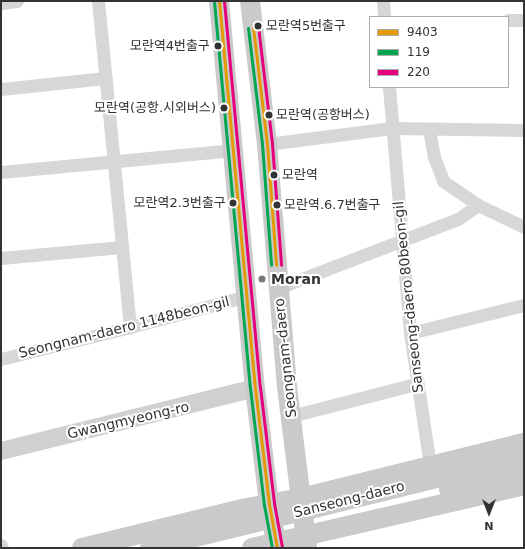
<!DOCTYPE html>
<meta charset="utf-8">
<style>
body{margin:0}
#map{position:relative;width:525px;height:549px;overflow:hidden;background:#fff;font-family:"DejaVu Sans","Noto Sans KR",sans-serif}
div>[style]{position:absolute}
[style*='--x']{left:calc(var(--x)*1px);top:calc(var(--y)*1px);width:calc(var(--w)*1px);rotate:calc(var(--a)*1deg)}
.minor>*{height:13px;margin:-6.5px;padding:0 6.5px;transform-origin:6.5px;border-radius:6.5px;background:#d7d7d7}
.secondary>*{height:18px;margin:-9px;padding:0 9px;transform-origin:9px;border-radius:9px;background:#d0d0d0}
.primary>*{height:20px;margin:-10px;padding:0 10px;transform-origin:10px;border-radius:10px;background:#cacaca}
.primary-bridge>*{height:20px;margin:-10px;padding:0 10px;transform-origin:10px;border-radius:10px;background:#cacaca}
.bus-1>*{height:3px;margin:-1.5px;padding:0 1.5px;transform-origin:1.5px;border-radius:1.5px;background:#e39a05}
.bus-2>*{height:3px;margin:-1.5px;padding:0 1.5px;transform-origin:1.5px;border-radius:1.5px;background:#00a651}
.bus-3>*{height:3px;margin:-1.5px;padding:0 1.5px;transform-origin:1.5px;border-radius:1.5px;background:#e5007d}
.dots>*{width:11px;height:11px;translate:-50% -50%;box-sizing:border-box;border:2px solid #fff;border-radius:50%}
span{translate:-50% -50%;white-space:nowrap;text-align:center;line-height:1.15;-webkit-text-stroke:4px #fff;paint-order:stroke}
.bus-label{font-size:13px;color:#333}
.left{translate:0 -50%;text-align:left}
.right{translate:-100% -50%;text-align:right}
.poi-label{font-size:14px;color:#333;font-weight:700}
.street-label{font-size:14px;color:#333}
.frame{position:absolute;inset:0;border:2px solid #333;pointer-events:none}
.legend{position:absolute;left:369px;top:16px;width:140px;height:72px;box-sizing:border-box;background:#fff;border:1px solid #adadad;margin:0;padding:5px 7px;list-style:none;font-size:12px;color:#333}
.legend li{display:flex;align-items:center;gap:8px;height:20px}
.legend b{width:20px;border:1px solid #adadad}
.north{position:absolute;left:469px;top:493px;width:40px;height:40px;-webkit-text-stroke:3px #fff;paint-order:stroke;rotate:180deg;font-size:11px;font-weight:700;line-height:16px;text-align:center;color:#333}
.north::after{content:'';display:block;margin:auto;width:14px;height:18px;background:#333;clip-path:polygon(50% 0,100% 100%,50% 72%,0 100%)}
</style>
<div id="map">
<div class="minor">
<i style="--x:98;--y:1;--w:328;--a:84.4"></i>
<i style="--x:383;--y:1;--w:16;--a:86"></i>
<i style="--x:1;--y:3;--w:16;--a:-7"></i>
<i style="--x:508;--y:20;--w:16;--a:0"></i>
<i style="--x:389;--y:87;--w:247;--a:85.1"></i>
<i style="--x:410;--y:333;--w:134;--a:81.4"></i>
<i style="--x:1;--y:89;--w:105;--a:-6"></i>
<i style="--x:429;--y:129;--w:28;--a:80"></i>
<i style="--x:434;--y:157;--w:26;--a:69"></i>
<i style="--x:443;--y:181;--w:42;--a:34.4"></i>
<i style="--x:267;--y:144;--w:126;--a:-7.3"></i>
<i style="--x:392;--y:128;--w:132;--a:0.9"></i>
<i style="--x:1;--y:172;--w:234;--a:-5.4"></i>
<i style="--x:1;--y:258;--w:121;--a:-5.2"></i>
<i style="--x:278;--y:289;--w:14;--a:-25"></i>
<i style="--x:291;--y:283;--w:179;--a:-21"></i>
<i style="--x:458;--y:219;--w:24;--a:-35"></i>
<i style="--x:478;--y:205;--w:51;--a:25.6"></i>
<i style="--x:410;--y:333;--w:117;--a:-13.8"></i>
<i style="--x:1;--y:359;--w:133;--a:-13.9"></i>
<i style="--x:130;--y:327;--w:121;--a:-14.8"></i>
<i style="--x:291;--y:416;--w:129;--a:-14.4"></i>
<i style="--x:1;--y:545;--w:3;--a:72"></i>
</div>
<div class="secondary">
<i style="--x:1;--y:451;--w:262;--a:-13.9"></i>
</div>
<div class="primary">
<i style="--x:219;--y:1;--w:389;--a:84.7"></i>
<i style="--x:255;--y:388;--w:117;--a:83.1"></i>
<i style="--x:269;--y:504;--w:45;--a:79.7"></i>
<i style="--x:250;--y:1;--w:144;--a:83.2"></i>
<i style="--x:267;--y:144;--w:244;--a:85.3"></i>
<i style="--x:287;--y:387;--w:162;--a:82.9"></i>
<i style="--x:82;--y:548;--w:165;--a:-13.7"></i>
<i style="--x:242;--y:509;--w:60;--a:-10.6"></i>
<i style="--x:301;--y:498;--w:230;--a:-13.9"></i>
<i style="--x:252;--y:548;--w:279;--a:-13"></i>
</div>
<div class="primary-bridge">
<i style="--x:449;--y:489;--w:77;--a:-12.8"></i>
<i style="--x:150;--y:548;--w:385;--a:-13.7"></i>
</div>
<div class="bus-1">
<i style="--x:219;--y:1;--w:389;--a:84.7"></i>
<i style="--x:255;--y:388;--w:117;--a:83.1"></i>
<i style="--x:269;--y:504;--w:45;--a:79.7"></i>
<i style="--x:253;--y:27;--w:118;--a:83.2"></i>
<i style="--x:267;--y:144;--w:121;--a:85.7"></i>
</div>
<div class="bus-2">
<i style="--x:214;--y:1;--w:389;--a:84.7"></i>
<i style="--x:250;--y:388;--w:118;--a:83.2"></i>
<i style="--x:264;--y:505;--w:44;--a:79.5"></i>
<i style="--x:248;--y:28;--w:117;--a:83.1"></i>
<i style="--x:262;--y:144;--w:121;--a:85.7"></i>
</div>
<div class="bus-3">
<i style="--x:224;--y:1;--w:388;--a:84.7"></i>
<i style="--x:260;--y:387;--w:117;--a:83.1"></i>
<i style="--x:274;--y:503;--w:45;--a:79.7"></i>
<i style="--x:258;--y:26;--w:119;--a:83.2"></i>
<i style="--x:272;--y:144;--w:121;--a:85.7"></i>
</div>
<div class="dots">
<i style="left:258px;top:26px;background:#333"></i>
<i style="left:218px;top:46px;background:#333"></i>
<i style="left:224px;top:108px;background:#333"></i>
<i style="left:269px;top:115px;background:#333"></i>
<i style="left:274px;top:175px;background:#333"></i>
<i style="left:233px;top:203px;background:#333"></i>
<i style="left:277px;top:205px;background:#333"></i>
<i style="left:262px;top:279px;background:#7a7a7a"></i>
</div>
<div class="bus-label">
<span class="left" style="left:266px;top:26px">모란역5번출구</span>
<span class="right" style="left:210px;top:46px">모란역4번출구</span>
<span class="right" style="left:216px;top:108px">모란역(공항.시외버스)</span>
<span class="left" style="left:276px;top:115px">모란역(공항버스)</span>
<span class="left" style="left:282px;top:175px">모란역</span>
<span class="right" style="left:226px;top:203px">모란역2.3번출구</span>
<span class="left" style="left:284px;top:205px">모란역.6.7번출구</span>
</div>
<div class="poi-label">
<span class="left" style="left:271px;top:279px">Moran</span>
</div>
<div class="street-label">
<span style="left:408px;top:297px;rotate:-96deg">Sanseong-daero 80beon-gil</span>
<span style="left:124px;top:327px;rotate:-14deg">Seongnam-daero 1148beon-gil</span>
<span style="left:285px;top:358px;rotate:-96deg">Seongnam-daero</span>
<span style="left:128px;top:420px;rotate:-13deg">Gwangmyeong-ro</span>
<span style="left:349px;top:499px;rotate:-14deg">Sanseong-daero</span>
</div>
<div class="frame"></div>
<ul class="legend">
<li><b style="height:5px;background:#e39a05"></b>9403</li>
<li><b style="height:5px;background:#00a651"></b>119</li>
<li><b style="height:5px;background:#e5007d"></b>220</li>
</ul>
<div class="north">N</div>
</div>
